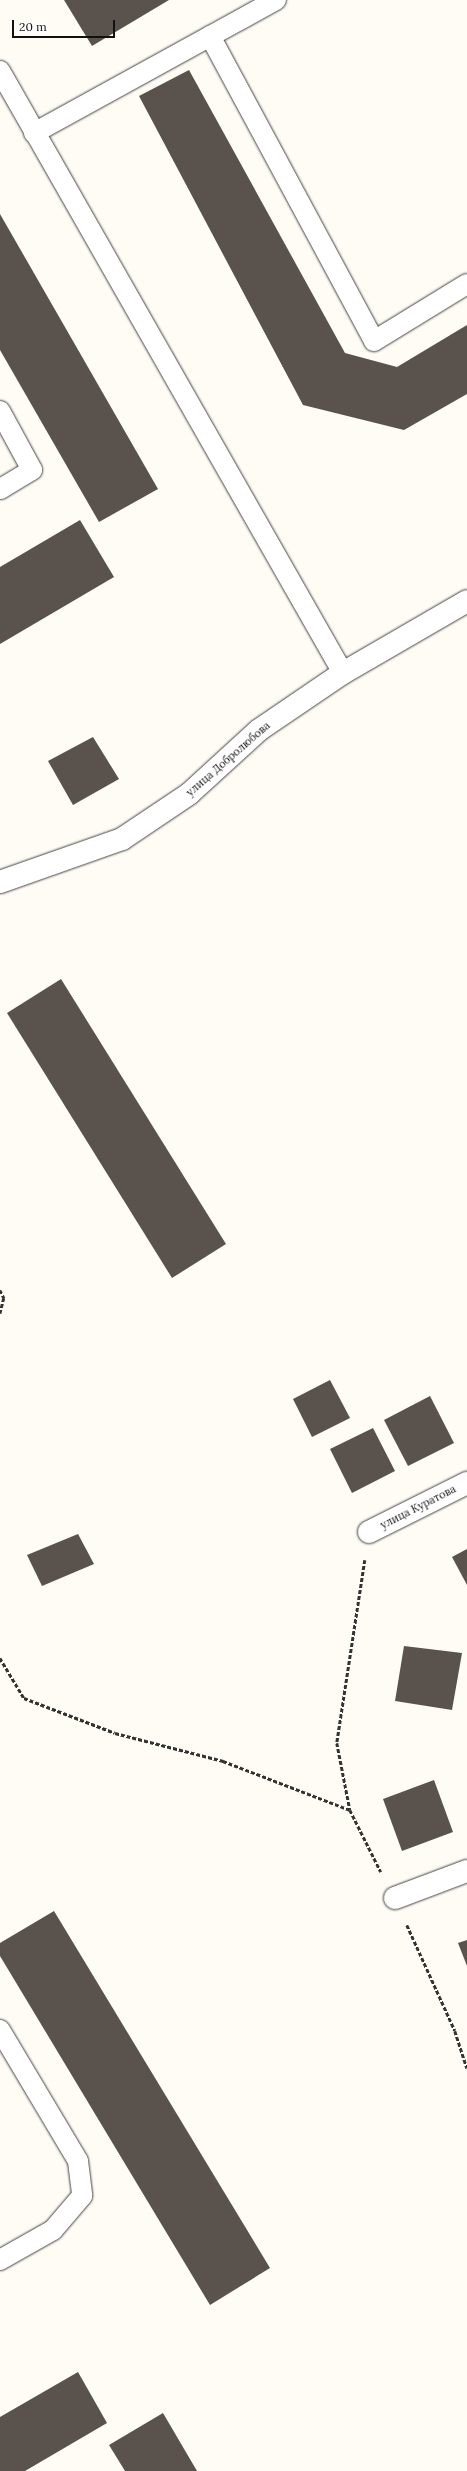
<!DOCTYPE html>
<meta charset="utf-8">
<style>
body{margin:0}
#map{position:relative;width:467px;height:2471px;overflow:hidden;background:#fffcf5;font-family:Lora,serif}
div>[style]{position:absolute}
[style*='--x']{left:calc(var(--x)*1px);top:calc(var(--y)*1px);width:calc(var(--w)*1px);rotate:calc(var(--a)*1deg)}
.building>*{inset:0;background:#5a524d}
.path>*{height:2.5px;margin-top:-1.25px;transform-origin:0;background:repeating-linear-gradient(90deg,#333 0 4px,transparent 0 6px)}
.roads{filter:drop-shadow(0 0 1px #444) drop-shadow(0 0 1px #444)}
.lane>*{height:20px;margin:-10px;padding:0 10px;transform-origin:10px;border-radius:10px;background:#fff}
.street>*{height:22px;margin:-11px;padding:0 11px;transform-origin:11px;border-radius:11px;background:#fff}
span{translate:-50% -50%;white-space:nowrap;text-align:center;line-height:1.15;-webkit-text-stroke:4px #fff;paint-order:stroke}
.street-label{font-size:11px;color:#111}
.scale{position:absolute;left:12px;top:20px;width:103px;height:18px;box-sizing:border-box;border:2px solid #111;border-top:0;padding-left:5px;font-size:12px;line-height:14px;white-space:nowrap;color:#111;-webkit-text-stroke:3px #fff;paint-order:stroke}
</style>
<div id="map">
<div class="building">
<i style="clip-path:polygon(64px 0,169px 0,92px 46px)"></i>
<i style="clip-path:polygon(189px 70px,345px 353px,397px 367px,467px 325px,467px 394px,404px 430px,303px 405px,139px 96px)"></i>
<i style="clip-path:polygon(0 214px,158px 489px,99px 522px,0 350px)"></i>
<i style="clip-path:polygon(80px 520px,114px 577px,0 644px,0 567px)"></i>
<i style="clip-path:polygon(93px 737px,119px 779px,73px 805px,48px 761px)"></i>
<i style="clip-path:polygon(61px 979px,226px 1244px,172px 1278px,7px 1013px)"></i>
<i style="clip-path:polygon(330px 1380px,350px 1418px,312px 1437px,293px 1399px)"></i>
<i style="clip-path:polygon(430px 1396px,454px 1443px,408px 1466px,384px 1420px)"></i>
<i style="clip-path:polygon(373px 1428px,395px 1471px,352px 1493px,330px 1449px)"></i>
<i style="clip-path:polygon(78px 1534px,94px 1564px,42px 1586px,27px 1555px)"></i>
<i style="clip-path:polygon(467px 1549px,467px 1585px,452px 1557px)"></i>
<i style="clip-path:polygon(404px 1646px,462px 1653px,452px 1710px,395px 1701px)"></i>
<i style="clip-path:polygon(434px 1780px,453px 1832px,402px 1851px,383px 1799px)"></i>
<i style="clip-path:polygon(54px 1911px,270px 2268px,210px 2305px,0 1956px,0 1943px)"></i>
<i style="clip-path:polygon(467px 1940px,467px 1966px,458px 1943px)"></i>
<i style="clip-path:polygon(78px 2372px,107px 2423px,25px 2471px,0 2471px,0 2417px)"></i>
<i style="clip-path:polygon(163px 2413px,197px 2471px,125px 2471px,109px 2445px)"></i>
</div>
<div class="path">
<i style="--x:0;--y:1290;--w:9;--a:63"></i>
<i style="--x:4;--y:1298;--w:16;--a:104"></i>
<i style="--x:365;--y:1560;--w:185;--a:98.7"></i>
<i style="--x:337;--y:1743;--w:68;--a:79"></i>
<i style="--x:350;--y:1810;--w:69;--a:63.4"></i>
<i style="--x:0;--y:1658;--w:47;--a:59"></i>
<i style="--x:24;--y:1698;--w:97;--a:21"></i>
<i style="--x:115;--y:1733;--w:112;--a:14.5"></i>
<i style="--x:223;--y:1761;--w:136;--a:21.1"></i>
<i style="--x:407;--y:1925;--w:116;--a:65.6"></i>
<i style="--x:455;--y:2031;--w:39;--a:72"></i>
</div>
<div class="roads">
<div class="lane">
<i style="--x:210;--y:36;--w:346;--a:61.7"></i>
<i style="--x:374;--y:341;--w:109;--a:-31.5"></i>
<i style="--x:0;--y:71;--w:693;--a:60.33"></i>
<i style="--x:34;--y:133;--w:276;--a:-28.8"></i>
<i style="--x:0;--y:411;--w:67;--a:61.5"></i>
<i style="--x:32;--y:470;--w:37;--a:149"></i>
<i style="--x:0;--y:2030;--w:152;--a:59.2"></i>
<i style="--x:78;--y:2161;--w:35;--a:83"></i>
<i style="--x:82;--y:2196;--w:45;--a:130.5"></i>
<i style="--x:53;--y:2230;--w:61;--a:150.5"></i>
</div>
<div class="street">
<i style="--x:0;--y:882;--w:129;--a:-19.4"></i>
<i style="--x:122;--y:839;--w:81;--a:-33.9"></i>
<i style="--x:189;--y:794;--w:95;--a:-42.4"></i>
<i style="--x:259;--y:730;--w:102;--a:-34.2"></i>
<i style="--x:343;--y:673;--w:143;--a:-30.1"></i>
<i style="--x:369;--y:1532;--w:110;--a:-26.6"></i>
<i style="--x:395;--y:1898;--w:77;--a:-20.6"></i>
</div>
</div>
<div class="street-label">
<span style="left:228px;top:759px;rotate:-41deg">улица Добролюбова</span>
<span style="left:418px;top:1507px;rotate:-27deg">улица Куратова</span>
</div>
<div class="scale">20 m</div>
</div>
